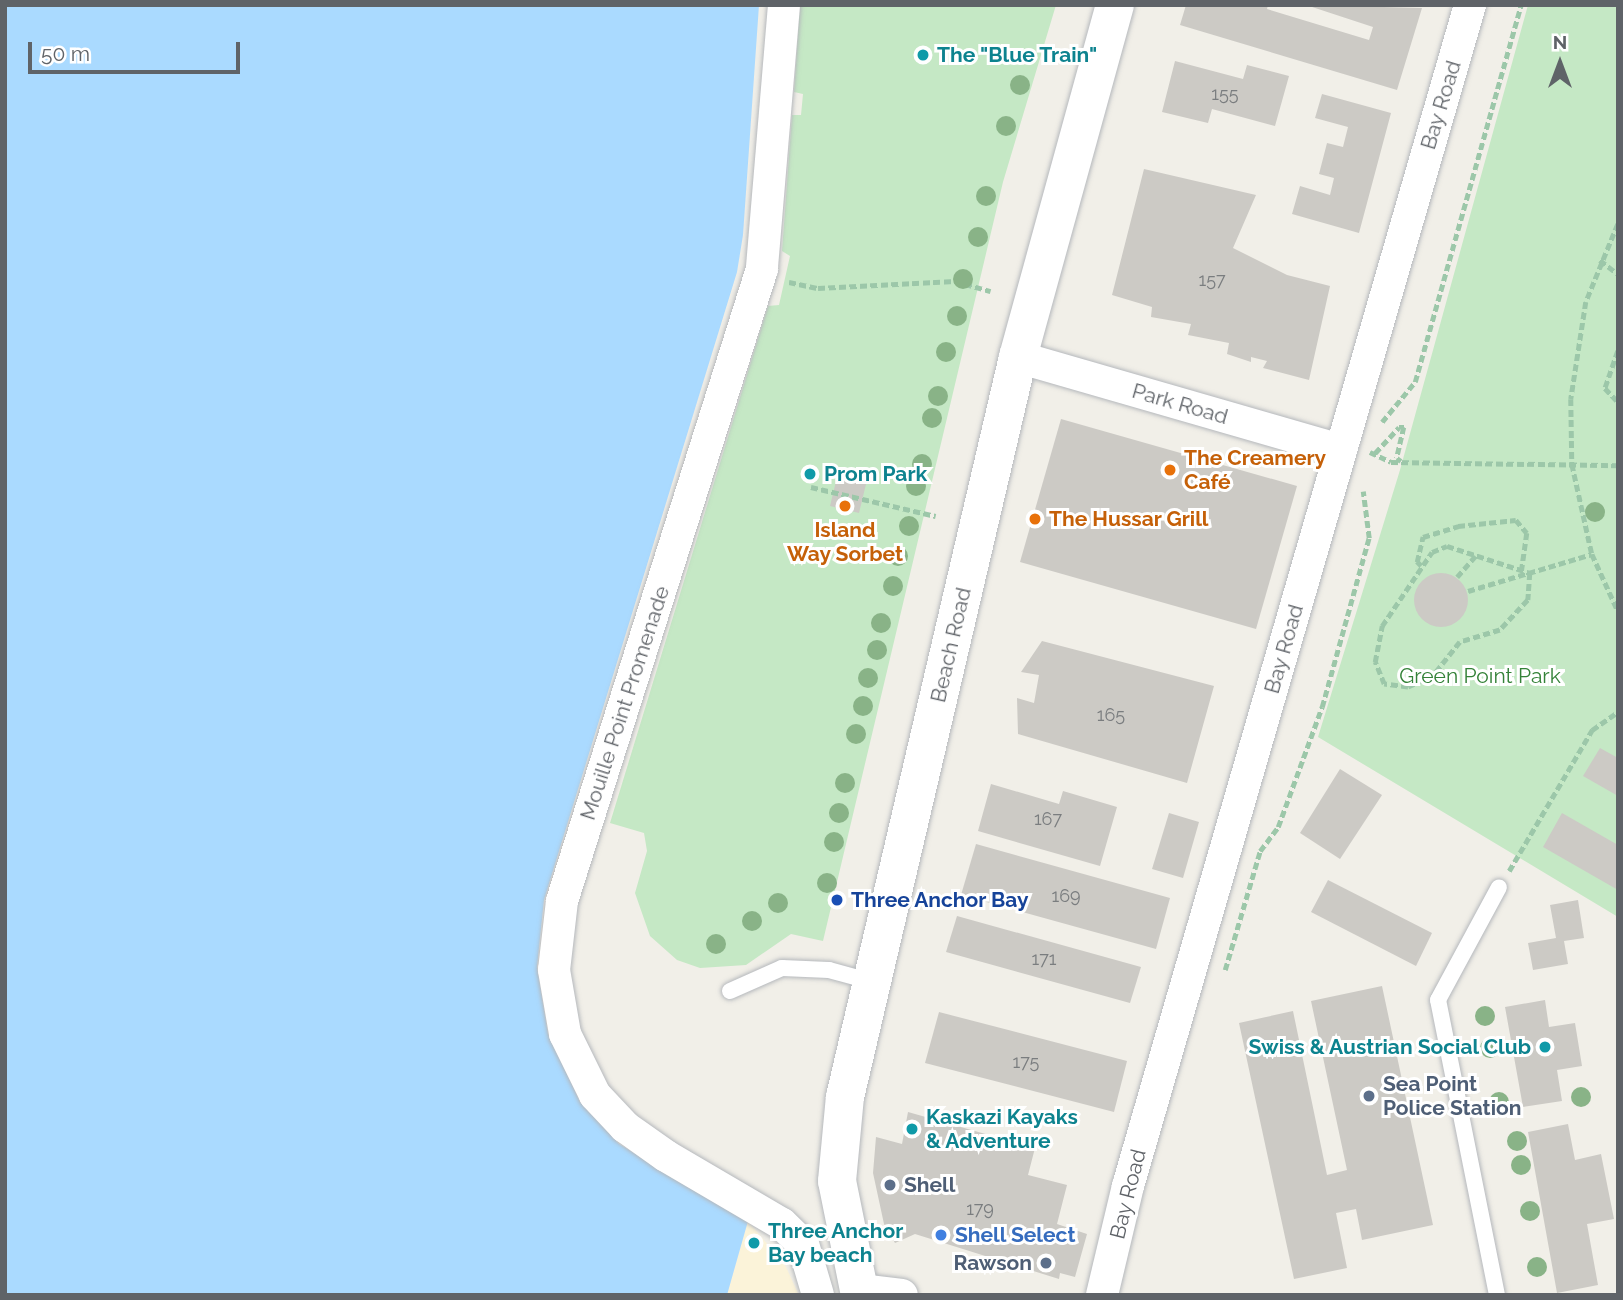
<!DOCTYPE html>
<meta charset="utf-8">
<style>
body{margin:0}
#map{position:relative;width:1623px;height:1300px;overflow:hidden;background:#f1efe8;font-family:Raleway,sans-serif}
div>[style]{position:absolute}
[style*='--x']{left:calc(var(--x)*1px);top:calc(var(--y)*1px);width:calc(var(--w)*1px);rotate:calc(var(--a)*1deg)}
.green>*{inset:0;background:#c5e8c5}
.sand>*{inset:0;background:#fbf3d9}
.water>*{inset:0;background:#aadaff}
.building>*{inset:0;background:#cccac5}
.round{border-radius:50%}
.path>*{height:4.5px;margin-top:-2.25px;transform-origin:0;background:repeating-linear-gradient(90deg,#9cc7a9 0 7px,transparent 0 10.5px)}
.roads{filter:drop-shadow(0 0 2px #b5b8bc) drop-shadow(0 0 2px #b5b8bc)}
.lane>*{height:16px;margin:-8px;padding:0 8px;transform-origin:8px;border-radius:8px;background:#fff}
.street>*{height:32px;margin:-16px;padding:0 16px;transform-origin:16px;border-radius:16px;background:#fff}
.secondary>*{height:38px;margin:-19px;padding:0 19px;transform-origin:19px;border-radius:19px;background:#fff}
.trees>*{width:20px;height:20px;margin:-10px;border-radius:50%;background:#89b387}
.dots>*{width:19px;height:19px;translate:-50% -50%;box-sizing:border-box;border:4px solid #fff;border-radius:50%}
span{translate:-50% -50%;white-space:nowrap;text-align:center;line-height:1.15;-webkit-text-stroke:6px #fff;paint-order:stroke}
.number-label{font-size:18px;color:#7a7d7f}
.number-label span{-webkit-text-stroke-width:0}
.culture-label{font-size:21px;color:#0d838f;font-weight:700}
.left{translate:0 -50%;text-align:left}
.right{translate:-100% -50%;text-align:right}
.street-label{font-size:21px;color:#5f6368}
.food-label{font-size:21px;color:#c56008;font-weight:700}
.park-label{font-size:21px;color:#348238}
.transit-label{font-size:21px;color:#164399;font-weight:700}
.service-label{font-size:21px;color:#4e5e75;font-weight:700}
.shop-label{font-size:21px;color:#366cbe;font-weight:700}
.frame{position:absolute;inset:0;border:7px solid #5f6368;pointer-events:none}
.north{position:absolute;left:1525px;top:28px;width:70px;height:70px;-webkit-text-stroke:5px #fff;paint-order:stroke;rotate:0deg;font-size:19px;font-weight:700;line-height:28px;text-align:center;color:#5f6368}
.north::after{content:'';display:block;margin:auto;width:24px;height:32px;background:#5f6368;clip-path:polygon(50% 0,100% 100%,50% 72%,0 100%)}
.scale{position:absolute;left:28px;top:42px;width:212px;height:32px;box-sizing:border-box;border:4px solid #5f6368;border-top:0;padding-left:9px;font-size:21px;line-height:24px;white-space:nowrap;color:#5f6368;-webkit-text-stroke:5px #fff;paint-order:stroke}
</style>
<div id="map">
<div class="green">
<i style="clip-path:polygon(800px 5px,1056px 5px,1003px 182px,823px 941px,791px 934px,746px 965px,700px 968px,677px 960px,650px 936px,635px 893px,647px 851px,644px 833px,610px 823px,768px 306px,779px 305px,790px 256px,782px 251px,792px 115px,801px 115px,803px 94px,794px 92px)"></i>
<i style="clip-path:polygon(1528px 5px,1618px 5px,1618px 917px,1318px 737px,1400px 470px)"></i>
</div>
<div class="sand">
<i style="clip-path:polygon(748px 1221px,785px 1265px,799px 1295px,727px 1295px)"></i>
</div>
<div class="water">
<i style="clip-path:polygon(5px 5px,759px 5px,743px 235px,737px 272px,544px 900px,537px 967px,548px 1034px,580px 1102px,619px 1144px,748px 1221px,727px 1295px,5px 1295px)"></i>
</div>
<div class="building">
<i style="clip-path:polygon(1186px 5px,1268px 5px,1267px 9px,1369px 40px,1373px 27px,1306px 5px,1422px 8px,1397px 90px,1180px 25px)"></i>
<i style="clip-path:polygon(1175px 61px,1243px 79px,1247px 65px,1289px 76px,1275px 126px,1212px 109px,1208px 123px,1162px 112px)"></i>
<i style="clip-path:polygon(1322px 94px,1391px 113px,1359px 233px,1292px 214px,1300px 186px,1330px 195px,1334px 178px,1319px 174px,1327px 143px,1343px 147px,1348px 127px,1315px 118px)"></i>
<i style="clip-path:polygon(1144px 169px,1256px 195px,1233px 248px,1287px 275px,1330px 286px,1309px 380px,1263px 368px,1267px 361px,1251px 357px,1251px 362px,1227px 354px,1229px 343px,1188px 335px,1191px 324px,1151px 317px,1152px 307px,1112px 295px)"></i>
<i style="clip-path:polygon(1061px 419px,1297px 486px,1256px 629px,1020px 562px)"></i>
<i style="clip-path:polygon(838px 473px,867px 480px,859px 513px,830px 506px)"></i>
<i class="round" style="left:1414px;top:573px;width:54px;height:54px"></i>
<i style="clip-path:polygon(1042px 641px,1214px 686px,1187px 783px,1018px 734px,1017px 698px,1034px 703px,1039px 675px,1021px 672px)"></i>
<i style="clip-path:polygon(1600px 748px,1618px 758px,1618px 796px,1583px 776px)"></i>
<i style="clip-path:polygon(1340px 769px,1382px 795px,1340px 859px,1300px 833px)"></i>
<i style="clip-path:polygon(991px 784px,1059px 804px,1063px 791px,1117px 807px,1100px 866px,978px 831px)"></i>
<i style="clip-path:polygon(1169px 813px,1199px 822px,1183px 878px,1152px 869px)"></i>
<i style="clip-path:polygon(1562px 813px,1618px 845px,1618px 890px,1543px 847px)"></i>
<i style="clip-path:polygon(976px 844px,1170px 898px,1156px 949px,961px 895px)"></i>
<i style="clip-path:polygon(1328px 880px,1432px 933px,1416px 966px,1311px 912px)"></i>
<i style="clip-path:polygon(1578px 900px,1584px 938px,1564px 941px,1568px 964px,1533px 970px,1528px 943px,1556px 938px,1550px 905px)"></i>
<i style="clip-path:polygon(957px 916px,1141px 967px,1130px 1003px,946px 952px)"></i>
<i style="clip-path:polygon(1382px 986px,1433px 1225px,1362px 1240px,1356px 1209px,1336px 1213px,1347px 1268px,1294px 1279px,1239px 1023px,1293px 1011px,1327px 1175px,1347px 1170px,1311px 1001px)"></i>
<i style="clip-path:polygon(1545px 1000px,1549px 1027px,1575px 1023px,1582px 1066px,1557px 1070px,1562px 1101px,1523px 1107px,1505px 1007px)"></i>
<i style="clip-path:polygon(939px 1012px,1127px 1061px,1114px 1112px,925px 1063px)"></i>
<i style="clip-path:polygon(908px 1112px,1035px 1148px,1028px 1175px,1067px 1185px,1057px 1224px,1087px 1234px,1075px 1277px,1060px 1273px,1059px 1279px,915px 1234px,895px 1243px,884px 1224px,873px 1173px,876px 1137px,902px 1144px)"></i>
<i style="clip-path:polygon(1568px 1124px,1575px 1160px,1601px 1154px,1614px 1219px,1587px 1224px,1598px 1285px,1557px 1293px,1528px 1132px)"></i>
</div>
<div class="path">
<i style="--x:1618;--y:224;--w:84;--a:112.3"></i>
<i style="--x:1586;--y:302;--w:98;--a:98.8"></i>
<i style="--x:1571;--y:399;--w:65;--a:89.1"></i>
<i style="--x:1572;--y:464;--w:92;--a:77.5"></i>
<i style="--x:1592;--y:554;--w:63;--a:65.5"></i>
<i style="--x:1600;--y:260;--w:23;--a:38"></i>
<i style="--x:789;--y:282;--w:30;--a:12"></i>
<i style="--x:818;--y:288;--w:137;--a:-2.9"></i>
<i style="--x:955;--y:281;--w:37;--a:16"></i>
<i style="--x:1618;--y:351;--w:39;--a:109"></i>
<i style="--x:1605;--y:388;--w:19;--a:47"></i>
<i style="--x:1382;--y:422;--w:52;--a:-50.5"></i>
<i style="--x:1415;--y:382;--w:392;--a:-74.3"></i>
<i style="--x:1370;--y:452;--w:23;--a:25"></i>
<i style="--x:1391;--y:462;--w:227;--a:0.8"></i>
<i style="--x:1375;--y:453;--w:35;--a:-47"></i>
<i style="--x:1399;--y:427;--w:5;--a:0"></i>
<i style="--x:1404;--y:427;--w:32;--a:103"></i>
<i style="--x:1397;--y:458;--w:5;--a:37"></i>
<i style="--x:811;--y:487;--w:128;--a:13.1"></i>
<i style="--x:1447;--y:546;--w:87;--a:18"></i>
<i style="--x:1530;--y:573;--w:27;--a:94"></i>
<i style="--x:1528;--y:600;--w:41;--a:133"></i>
<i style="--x:1500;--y:630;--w:42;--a:163.3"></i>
<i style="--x:1460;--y:642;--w:43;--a:128.5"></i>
<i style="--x:1433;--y:676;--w:27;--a:156"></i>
<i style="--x:1408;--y:687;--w:24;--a:-173"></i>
<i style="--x:1384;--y:684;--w:24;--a:-112"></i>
<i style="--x:1375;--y:662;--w:37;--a:-79"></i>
<i style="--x:1382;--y:626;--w:89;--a:-56"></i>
<i style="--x:1432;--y:552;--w:16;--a:-22"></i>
<i style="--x:1421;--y:566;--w:6;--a:-135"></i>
<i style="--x:1417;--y:562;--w:26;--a:-77"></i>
<i style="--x:1423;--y:537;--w:37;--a:-17"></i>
<i style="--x:1458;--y:526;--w:58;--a:-5.9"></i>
<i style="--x:1516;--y:520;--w:17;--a:50"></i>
<i style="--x:1527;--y:533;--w:37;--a:98"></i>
<i style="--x:1457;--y:577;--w:28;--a:-49"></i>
<i style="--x:1468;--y:591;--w:129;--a:-16.6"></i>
<i style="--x:1509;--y:871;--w:164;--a:-59.5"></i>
<i style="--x:1592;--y:730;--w:32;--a:-35"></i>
<i style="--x:1225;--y:970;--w:124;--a:-73.6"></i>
<i style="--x:1260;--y:851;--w:30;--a:-53"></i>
<i style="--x:1278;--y:827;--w:128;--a:-69.9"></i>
<i style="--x:1322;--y:707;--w:175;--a:-74.5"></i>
<i style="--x:1369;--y:538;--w:47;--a:-97.3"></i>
</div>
<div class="roads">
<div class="lane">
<i style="--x:730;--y:991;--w:57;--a:-23.9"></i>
<i style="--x:782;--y:968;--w:47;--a:2.4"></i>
<i style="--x:829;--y:970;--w:46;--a:15.3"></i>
<i style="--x:1497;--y:1295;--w:301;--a:-101.3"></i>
<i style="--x:1438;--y:1000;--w:128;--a:-61.6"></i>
</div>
<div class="street">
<i style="--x:784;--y:5;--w:265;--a:94.8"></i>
<i style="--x:762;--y:269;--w:663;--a:107.56"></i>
<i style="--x:562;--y:901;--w:69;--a:96.6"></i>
<i style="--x:554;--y:970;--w:65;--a:80.2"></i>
<i style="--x:565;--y:1034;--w:68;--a:63.8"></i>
<i style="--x:595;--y:1095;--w:44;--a:46.8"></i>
<i style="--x:625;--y:1127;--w:50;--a:35.3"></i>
<i style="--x:666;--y:1156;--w:134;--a:30.4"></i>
<i style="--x:782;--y:1224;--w:29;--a:44"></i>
<i style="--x:803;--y:1244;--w:53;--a:73.6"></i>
<i style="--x:1018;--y:357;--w:336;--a:16.1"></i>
<i style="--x:860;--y:1290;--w:42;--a:6.8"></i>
<i style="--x:1102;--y:1295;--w:112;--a:-76.6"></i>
<i style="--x:1128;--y:1186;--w:1230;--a:-73.85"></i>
</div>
<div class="secondary">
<i style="--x:860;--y:1295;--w:116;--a:-101.4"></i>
<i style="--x:837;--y:1181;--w:84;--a:-84.6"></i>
<i style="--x:845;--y:1097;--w:760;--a:-76.84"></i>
<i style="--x:1018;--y:357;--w:365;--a:-74.6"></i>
</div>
</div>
<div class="trees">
<i style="left:1020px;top:85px"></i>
<i style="left:1006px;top:126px"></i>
<i style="left:986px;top:196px"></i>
<i style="left:978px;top:237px"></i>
<i style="left:963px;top:279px"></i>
<i style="left:957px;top:316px"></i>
<i style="left:946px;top:352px"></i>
<i style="left:938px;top:396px"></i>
<i style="left:932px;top:418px"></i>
<i style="left:922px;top:464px"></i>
<i style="left:916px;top:486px"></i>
<i style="left:1595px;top:512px"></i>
<i style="left:909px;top:526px"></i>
<i style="left:898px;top:556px"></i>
<i style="left:893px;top:586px"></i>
<i style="left:881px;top:623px"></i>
<i style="left:877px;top:650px"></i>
<i style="left:868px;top:678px"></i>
<i style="left:863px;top:706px"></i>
<i style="left:856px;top:734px"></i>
<i style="left:845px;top:783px"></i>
<i style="left:839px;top:813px"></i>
<i style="left:834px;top:842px"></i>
<i style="left:827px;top:883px"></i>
<i style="left:778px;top:903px"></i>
<i style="left:752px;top:921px"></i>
<i style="left:716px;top:944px"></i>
<i style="left:1485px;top:1016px"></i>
<i style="left:1490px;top:1048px"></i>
<i style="left:1581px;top:1097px"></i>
<i style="left:1499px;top:1102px"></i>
<i style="left:1517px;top:1141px"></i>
<i style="left:1521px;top:1165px"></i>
<i style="left:1530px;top:1211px"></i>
<i style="left:1537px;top:1267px"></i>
</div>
<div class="dots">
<i style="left:923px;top:55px;background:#0f9aa8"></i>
<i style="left:1170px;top:470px;background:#e8710a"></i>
<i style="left:810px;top:474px;background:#0f9aa8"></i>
<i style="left:845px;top:506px;background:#e8710a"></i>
<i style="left:1035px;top:519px;background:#e8710a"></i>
<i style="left:837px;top:900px;background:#1a4fb4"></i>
<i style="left:1545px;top:1047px;background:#0f9aa8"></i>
<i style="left:1369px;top:1096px;background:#5c6f8a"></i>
<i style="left:912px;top:1129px;background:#0f9aa8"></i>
<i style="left:890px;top:1185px;background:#5c6f8a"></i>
<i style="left:941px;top:1235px;background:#3f7fe0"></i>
<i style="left:754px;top:1243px;background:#0f9aa8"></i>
<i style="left:1046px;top:1263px;background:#5c6f8a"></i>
</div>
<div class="number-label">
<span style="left:1225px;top:94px">155</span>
<span style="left:1212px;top:280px">157</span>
<span style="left:1111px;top:715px">165</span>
<span style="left:1048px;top:819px">167</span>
<span style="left:1066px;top:896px">169</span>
<span style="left:1044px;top:959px">171</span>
<span style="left:1026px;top:1062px">175</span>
<span style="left:980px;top:1209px">179</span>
</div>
<div class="culture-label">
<span class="left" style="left:937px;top:55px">The "Blue Train"</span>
<span class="left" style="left:824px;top:474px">Prom Park</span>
<span class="right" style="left:1531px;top:1047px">Swiss &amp; Austrian Social Club</span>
<span class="left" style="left:926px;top:1129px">Kaskazi Kayaks<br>&amp; Adventure</span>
<span class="left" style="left:768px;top:1243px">Three Anchor<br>Bay beach</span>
</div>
<div class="street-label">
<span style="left:1441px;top:105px;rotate:-73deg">Bay Road</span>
<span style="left:1180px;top:404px;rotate:16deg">Park Road</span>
<span style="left:951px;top:645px;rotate:-77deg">Beach Road</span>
<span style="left:1284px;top:649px;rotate:-74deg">Bay Road</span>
<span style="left:625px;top:703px;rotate:-72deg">Mouille Point Promenade</span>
<span style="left:1128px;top:1194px;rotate:-76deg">Bay Road</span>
</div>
<div class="food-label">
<span class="left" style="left:1184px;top:470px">The Creamery<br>Café</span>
<span class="left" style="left:1049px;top:519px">The Hussar Grill</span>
<span style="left:845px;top:542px">Island<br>Way Sorbet</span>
</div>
<div class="park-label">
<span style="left:1480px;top:676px">Green Point Park</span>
</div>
<div class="transit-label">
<span class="left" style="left:851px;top:900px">Three Anchor Bay</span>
</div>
<div class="service-label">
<span class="left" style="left:1383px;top:1096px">Sea Point<br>Police Station</span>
<span class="left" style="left:904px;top:1185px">Shell</span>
<span class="right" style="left:1032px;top:1263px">Rawson</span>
</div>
<div class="shop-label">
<span class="left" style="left:955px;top:1235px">Shell Select</span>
</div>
<div class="frame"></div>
<div class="north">N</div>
<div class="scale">50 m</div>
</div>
